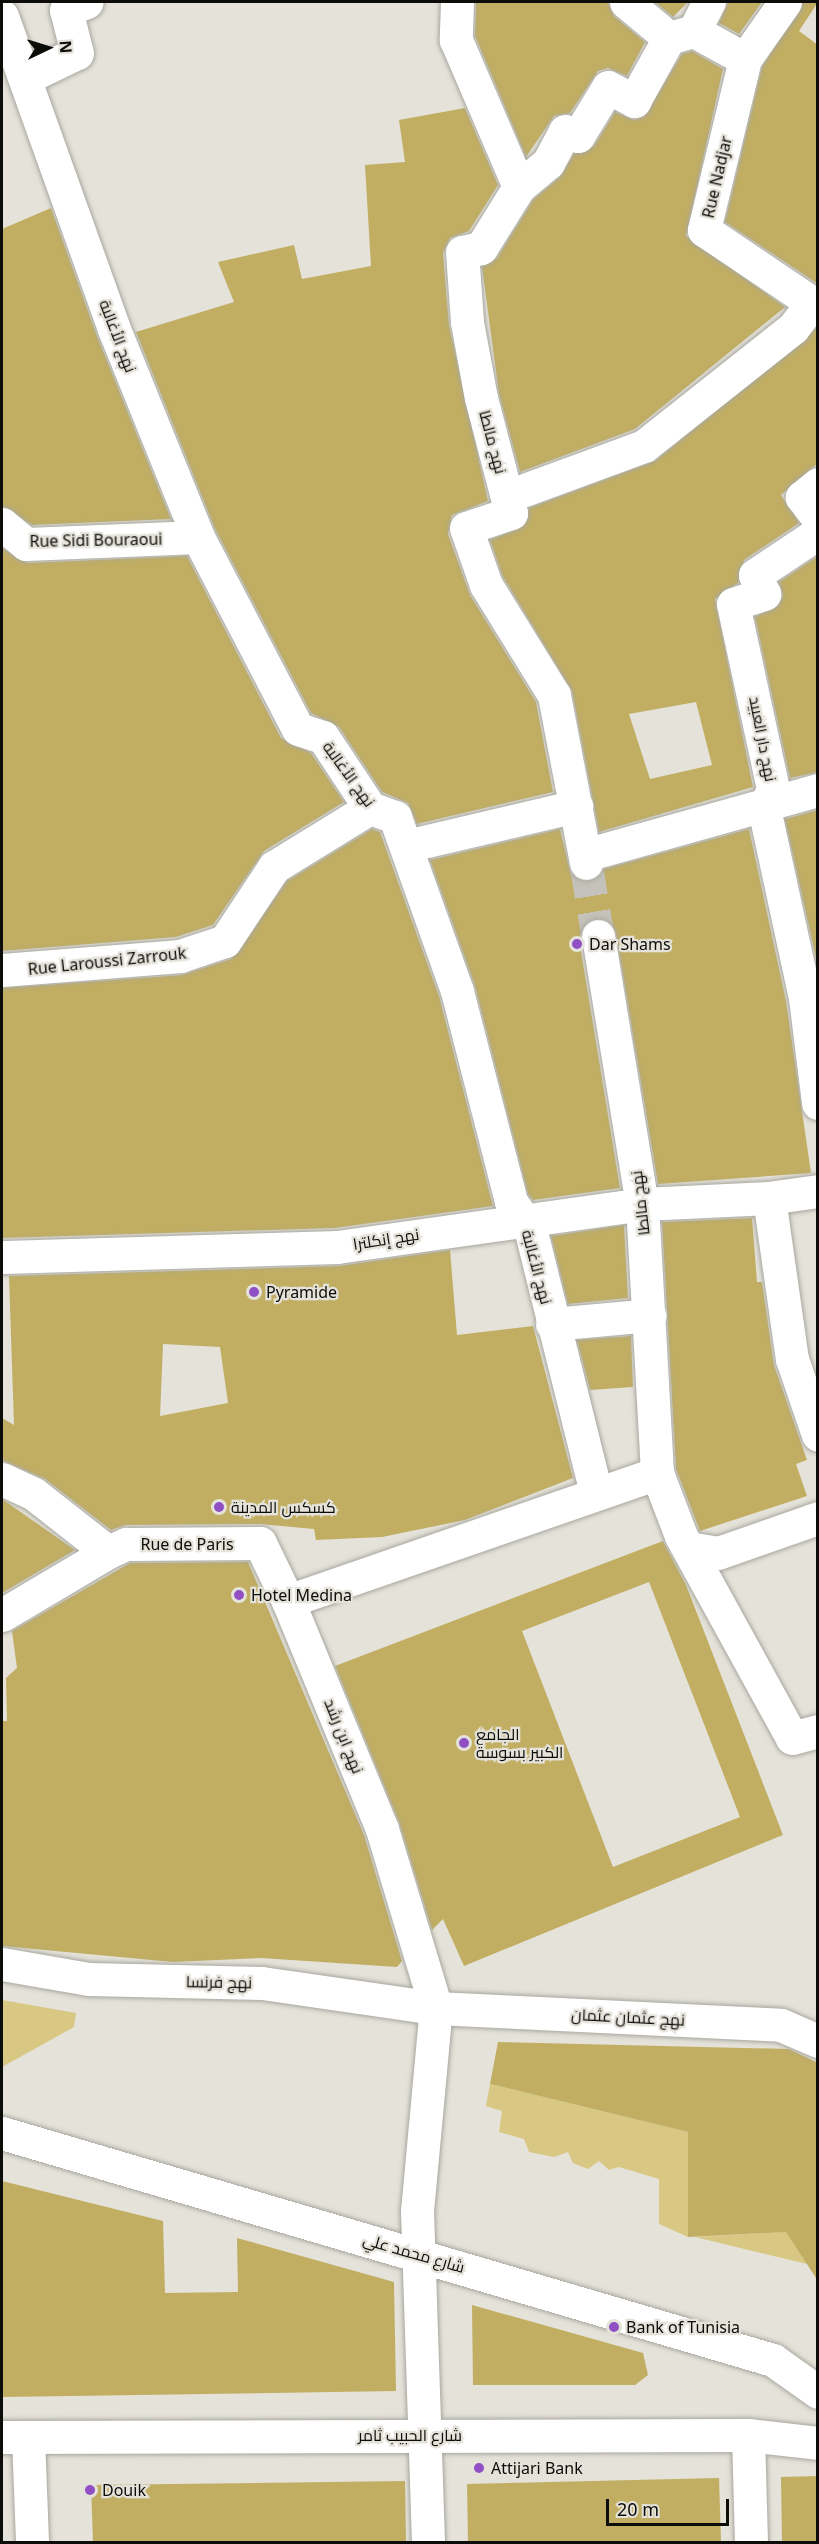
<!DOCTYPE html>
<meta charset="utf-8">
<style>
body{margin:0}
#map{position:relative;width:819px;height:2544px;overflow:hidden;background:#e4e2d9;font-family:"Noto Sans",Cairo,sans-serif}
div>[style]{position:absolute}
[style*='--x']{left:calc(var(--x)*1px);top:calc(var(--y)*1px);width:calc(var(--w)*1px);rotate:calc(var(--a)*1deg)}
.green>*{inset:0;background:#d9c883}
.building>*{inset:0;background:#c1ae63}
.minor-tunnel>*{height:33px;margin-top:-16.5px;transform-origin:0;background:repeating-linear-gradient(90deg,#c4c2ba 0 33px,transparent 0 49px)}
.roads{filter:drop-shadow(0 0 2px #a8a79f) drop-shadow(0 0 2px #a8a79f)}
.minor>*{height:33px;margin:-16.5px;padding:0 16.5px;transform-origin:16.5px;border-radius:16.5px;background:#fff}
.major>*{height:33px;margin:-16.5px;padding:0 16.5px;transform-origin:16.5px;border-radius:16.5px;background:#fff}
.dots>*{width:16px;height:16px;translate:-50% -50%;box-sizing:border-box;border:3px solid #e4e2d9;border-radius:50%}
span{translate:-50% -50%;white-space:nowrap;text-align:center;line-height:1.15;-webkit-text-stroke:4.5px #e4e2d9;paint-order:stroke}
.street-label{font-size:16px;color:#0c0c09}
.poi-label{font-size:16px;color:#0c0c09}
.left{translate:0 -50%;text-align:left}
.frame{position:absolute;inset:0;border:3px solid #0c0c09;pointer-events:none}
.north{position:absolute;left:18px;top:18px;width:60px;height:60px;-webkit-text-stroke:4px #e4e2d9;paint-order:stroke;rotate:86deg;font-size:16px;font-weight:700;line-height:24px;text-align:center;color:#0c0c09}
.north::after{content:'';display:block;margin:auto;width:21px;height:27px;background:#0c0c09;clip-path:polygon(50% 0,100% 100%,50% 72%,0 100%)}
.scale{position:absolute;left:606px;top:2499px;width:123px;height:27px;box-sizing:border-box;border:3px solid #0c0c09;border-top:0;padding-left:8px;font-size:18px;line-height:21px;white-space:nowrap;color:#0c0c09;-webkit-text-stroke:4px #e4e2d9;paint-order:stroke}
</style>
<div id="map">
<div class="green">
<i style="clip-path:polygon(2px 2000px,76px 2013px,74px 2027px,2px 2067px)"></i>
<i style="clip-path:polygon(490px 2084px,688px 2132px,688px 2237px,659px 2224px,659px 2179px,619px 2167px,609px 2170px,599px 2161px,588px 2169px,573px 2163px,568px 2152px,554px 2157px,529px 2152px,524px 2139px,499px 2132px,502px 2111px,486px 2106px)"></i>
<i style="clip-path:polygon(801px 2231px,807px 2264px,695px 2237px)"></i>
</div>
<div class="building">
<i style="clip-path:polygon(476px 2px,608px 2px,614px 16px,645px 42px,627px 76px,608px 68px,598px 71px,570px 113px,554px 116px,526px 157px,475px 36px)"></i>
<i style="clip-path:polygon(655px 2px,688px 2px,673px 17px)"></i>
<i style="clip-path:polygon(728px 2px,762px 2px,739px 34px,719px 23px)"></i>
<i style="clip-path:polygon(803px 2px,818px 2px,799px 31px,818px 45px,818px 284px,725px 222px,762px 67px)"></i>
<i style="clip-path:polygon(692px 51px,723px 69px,686px 236px,785px 307px,635px 429px,520px 472px,499px 394px,482px 267px,497px 258px,533px 200px,560px 177px,574px 154px,594px 146px,615px 112px,634px 120px,644px 117px,682px 54px)"></i>
<i style="clip-path:polygon(465px 108px,498px 185px,469px 231px,450px 238px,443px 253px,449px 325px,488px 501px,452px 515px,448px 534px,470px 595px,536px 702px,553px 792px,417px 824px,408px 803px,382px 792px,339px 727px,311px 713px,215px 529px,136px 332px,234px 302px,218px 262px,294px 245px,302px 279px,371px 266px,365px 165px,405px 162px,399px 120px)"></i>
<i style="clip-path:polygon(51px 208px,97px 336px,171px 519px,32px 525px,2px 506px,2px 229px)"></i>
<i style="clip-path:polygon(evenodd,818px 327px,818px 463px,781px 495px,799px 523px,744px 560px,738px 583px,715px 599px,753px 787px,599px 832px,572px 691px,503px 577px,490px 540px,524px 526px,529px 508px,655px 461px,818px 327px,696px 702px,712px 765px,650px 779px,629px 714px,696px 702px)"></i>
<i style="clip-path:polygon(2px 548px,27px 563px,187px 556px,281px 738px,311px 753px,344px 802px,264px 851px,213px 925px,176px 937px,2px 951px)"></i>
<i style="clip-path:polygon(818px 556px,818px 772px,790px 778px,755px 617px,778px 606px,783px 596px,779px 582px)"></i>
<i style="clip-path:polygon(818px 810px,818px 967px,785px 819px)"></i>
<i style="clip-path:polygon(372px 829px,380px 832px,439px 996px,493px 1206px,335px 1228px,2px 1238px,2px 988px,182px 975px,231px 959px,287px 881px)"></i>
<i style="clip-path:polygon(560px 829px,571px 875px,589px 881px,604px 869px,749px 829px,786px 1001px,811px 1173px,658px 1184px,616px 933px,612px 924px,596px 917px,586px 922px,579px 939px,620px 1188px,533px 1200px,528px 1194px,475px 986px,430px 860px)"></i>
<i style="clip-path:polygon(752px 1218px,757px 1282px,762px 1282px,774px 1365px,807px 1460px,796px 1464px,807px 1496px,700px 1531px,676px 1469px,662px 1222px)"></i>
<i style="clip-path:polygon(624px 1225px,628px 1298px,568px 1304px,551px 1236px)"></i>
<i style="clip-path:polygon(evenodd,450px 1250px,457px 1335px,533px 1326px,573px 1478px,465px 1520px,382px 1537px,316px 1540px,314px 1529px,260px 1524px,126px 1525px,111px 1530px,45px 1479px,2px 1460px,2px 1418px,14px 1425px,9px 1276px,338px 1266px,450px 1250px,163px 1344px,220px 1347px,228px 1403px,160px 1416px,163px 1344px)"></i>
<i style="clip-path:polygon(631px 1336px,633px 1387px,590px 1390px,577px 1340px)"></i>
<i style="clip-path:polygon(2px 1499px,75px 1550px,2px 1593px)"></i>
<i style="clip-path:polygon(evenodd,663px 1541px,686px 1585px,783px 1835px,464px 1966px,443px 1919px,432px 1930px,399px 1822px,335px 1666px,663px 1541px,649px 1582px,740px 1817px,613px 1867px,522px 1631px,649px 1582px)"></i>
<i style="clip-path:polygon(248px 1562px,364px 1835px,402px 1961px,397px 1967px,261px 1958px,173px 1962px,2px 1946px,2px 1721px,7px 1721px,6px 1678px,17px 1668px,12px 1631px,130px 1563px)"></i>
<i style="clip-path:polygon(498px 2042px,789px 2049px,818px 2063px,818px 2281px,786px 2232px,688px 2237px,688px 2132px,490px 2084px)"></i>
<i style="clip-path:polygon(2px 2181px,163px 2221px,165px 2293px,238px 2292px,237px 2238px,394px 2282px,396px 2391px,2px 2397px)"></i>
<i style="clip-path:polygon(472px 2305px,643px 2353px,648px 2375px,635px 2385px,473px 2385px)"></i>
<i style="clip-path:polygon(818px 2476px,818px 2542px,782px 2542px,781px 2477px)"></i>
<i style="clip-path:polygon(719px 2478px,721px 2542px,468px 2542px,467px 2484px)"></i>
<i style="clip-path:polygon(405px 2481px,406px 2542px,93px 2542px,91px 2485px)"></i>
</div>
<div class="minor-tunnel">
<i style="--x:586;--y:863;--w:74;--a:80.7"></i>
</div>
<div class="roads">
<div class="minor">
<i style="--x:457;--y:2;--w:38;--a:92"></i>
<i style="--x:456;--y:40;--w:160;--a:66.8"></i>
<i style="--x:519;--y:187;--w:72;--a:121.9"></i>
<i style="--x:481;--y:248;--w:19;--a:168"></i>
<i style="--x:462;--y:252;--w:70;--a:85.9"></i>
<i style="--x:467;--y:322;--w:77;--a:79.6"></i>
<i style="--x:481;--y:398;--w:119;--a:75.4"></i>
<i style="--x:511;--y:513;--w:47;--a:161.6"></i>
<i style="--x:466;--y:528;--w:60;--a:70.7"></i>
<i style="--x:486;--y:585;--w:129;--a:58.3"></i>
<i style="--x:554;--y:695;--w:171;--a:79.2"></i>
<i style="--x:626;--y:2;--w:56;--a:39.9"></i>
<i style="--x:669;--y:38;--w:26;--a:-16"></i>
<i style="--x:694;--y:31;--w:33;--a:-63"></i>
<i style="--x:785;--y:2;--w:70;--a:125.1"></i>
<i style="--x:745;--y:59;--w:176;--a:103.5"></i>
<i style="--x:704;--y:230;--w:138;--a:34"></i>
<i style="--x:2;--y:16;--w:332;--a:70.3"></i>
<i style="--x:114;--y:329;--w:224;--a:68"></i>
<i style="--x:198;--y:537;--w:216;--a:62.5"></i>
<i style="--x:298;--y:729;--w:26;--a:18"></i>
<i style="--x:323;--y:737;--w:85;--a:56.5"></i>
<i style="--x:370;--y:808;--w:27;--a:20"></i>
<i style="--x:395;--y:817;--w:185;--a:70.4"></i>
<i style="--x:457;--y:991;--w:218;--a:75.6"></i>
<i style="--x:511;--y:1202;--w:32;--a:54"></i>
<i style="--x:530;--y:1228;--w:272;--a:76"></i>
<i style="--x:694;--y:31;--w:58;--a:28.8"></i>
<i style="--x:27;--y:77;--w:55;--a:-25.6"></i>
<i style="--x:77;--y:53;--w:44;--a:-104.3"></i>
<i style="--x:66;--y:10;--w:22;--a:-21"></i>
<i style="--x:519;--y:187;--w:38;--a:-40"></i>
<i style="--x:548;--y:163;--w:36;--a:-62"></i>
<i style="--x:565;--y:131;--w:14;--a:21"></i>
<i style="--x:578;--y:136;--w:57;--a:-58.5"></i>
<i style="--x:608;--y:87;--w:30;--a:28"></i>
<i style="--x:634;--y:101;--w:72;--a:-60.9"></i>
<i style="--x:818;--y:484;--w:21;--a:141"></i>
<i style="--x:802;--y:497;--w:26;--a:53"></i>
<i style="--x:508;--y:496;--w:145;--a:-20.2"></i>
<i style="--x:644;--y:446;--w:190;--a:-38.4"></i>
<i style="--x:793;--y:328;--w:31;--a:-53"></i>
<i style="--x:2;--y:524;--w:31;--a:40"></i>
<i style="--x:26;--y:544;--w:172;--a:-2.3"></i>
<i style="--x:406;--y:846;--w:175;--a:-13.2"></i>
<i style="--x:585;--y:855;--w:242;--a:-15.6"></i>
<i style="--x:598;--y:936;--w:272;--a:80.7"></i>
<i style="--x:642;--y:1204;--w:269;--a:86.8"></i>
<i style="--x:657;--y:1473;--w:67;--a:69.1"></i>
<i style="--x:681;--y:1536;--w:230;--a:61.2"></i>
<i style="--x:792;--y:1738;--w:27;--a:-15"></i>
<i style="--x:2;--y:970;--w:179;--a:-4.5"></i>
<i style="--x:180;--y:956;--w:47;--a:-18.4"></i>
<i style="--x:225;--y:941;--w:89;--a:-56.5"></i>
<i style="--x:274;--y:867;--w:113;--a:-31.6"></i>
<i style="--x:818;--y:996;--w:13;--a:171"></i>
<i style="--x:805;--y:998;--w:106;--a:82.9"></i>
<i style="--x:805;--y:998;--w:193;--a:-102.2"></i>
<i style="--x:764;--y:809;--w:22;--a:-66"></i>
<i style="--x:773;--y:789;--w:189;--a:-102.2"></i>
<i style="--x:733;--y:604;--w:33;--a:-18"></i>
<i style="--x:764;--y:594;--w:21;--a:-115"></i>
<i style="--x:755;--y:575;--w:76;--a:-33.7"></i>
<i style="--x:818;--y:1191;--w:49;--a:171.9"></i>
<i style="--x:769;--y:1198;--w:163;--a:81.9"></i>
<i style="--x:792;--y:1359;--w:80;--a:71.1"></i>
<i style="--x:2;--y:1257;--w:335;--a:-1.7"></i>
<i style="--x:337;--y:1247;--w:308;--a:-8"></i>
<i style="--x:642;--y:1204;--w:127;--a:-2.7"></i>
<i style="--x:552;--y:1324;--w:98;--a:-5.2"></i>
<i style="--x:2;--y:1479;--w:35;--a:25"></i>
<i style="--x:34;--y:1494;--w:94;--a:38.1"></i>
<i style="--x:108;--y:1552;--w:20;--a:-24"></i>
<i style="--x:126;--y:1544;--w:134;--a:-0.4"></i>
<i style="--x:260;--y:1543;--w:64;--a:64.2"></i>
<i style="--x:688;--y:1548;--w:30;--a:9"></i>
<i style="--x:718;--y:1553;--w:106;--a:-19.3"></i>
<i style="--x:2;--y:1615;--w:123;--a:-30.7"></i>
<i style="--x:2;--y:1964;--w:88;--a:9.8"></i>
<i style="--x:89;--y:1979;--w:173;--a:1.3"></i>
<i style="--x:262;--y:1983;--w:176;--a:8.2"></i>
<i style="--x:436;--y:2008;--w:345;--a:2.8"></i>
<i style="--x:781;--y:2025;--w:40;--a:23.4"></i>
<i style="--x:748;--y:2435;--w:107;--a:88.4"></i>
<i style="--x:28;--y:2437;--w:105;--a:87.8"></i>
<i style="--x:428;--y:2542;--w:331;--a:-91.9"></i>
<i style="--x:417;--y:2211;--w:204;--a:-84.7"></i>
<i style="--x:436;--y:2008;--w:187;--a:-106.8"></i>
<i style="--x:382;--y:1829;--w:247;--a:-112.4"></i>
<i style="--x:288;--y:1601;--w:391;--a:-19.1"></i>
</div>
<div class="major">
<i style="--x:2;--y:2133;--w:804;--a:16.41"></i>
<i style="--x:773;--y:2360;--w:55;--a:35.4"></i>
<i style="--x:2;--y:2437;--w:746;--a:-0.15"></i>
<i style="--x:748;--y:2435;--w:70;--a:6.5"></i>
</div>
</div>
<div class="dots">
<i style="left:577px;top:944px;background:#904fc4"></i>
<i style="left:254px;top:1292px;background:#904fc4"></i>
<i style="left:219px;top:1507px;background:#904fc4"></i>
<i style="left:239px;top:1595px;background:#904fc4"></i>
<i style="left:464px;top:1743px;background:#904fc4"></i>
<i style="left:614px;top:2327px;background:#904fc4"></i>
<i style="left:479px;top:2468px;background:#904fc4"></i>
<i style="left:90px;top:2490px;background:#904fc4"></i>
</div>
<div class="street-label">
<span style="left:717px;top:177px;rotate:-77deg">Rue Nadjar</span>
<span style="left:118px;top:336px;rotate:69deg">نهج الأغالبة</span>
<span style="left:493px;top:442px;rotate:75deg">نهج مالطا</span>
<span style="left:96px;top:540px;rotate:-1deg">Rue Sidi Bouraoui</span>
<span style="left:763px;top:739px;rotate:79deg">نهج دار العبيد</span>
<span style="left:349px;top:774px;rotate:54deg">نهج الأغالبة</span>
<span style="left:107px;top:961px;rotate:-6deg">Rue Laroussi Zarrouk</span>
<span style="left:640px;top:1203px;rotate:-97deg">نهج مالطا</span>
<span style="left:386px;top:1239px;rotate:-9deg">نهج إنكلترا</span>
<span style="left:537px;top:1267px;rotate:75deg">نهج الأغالبة</span>
<span style="left:187px;top:1544px">Rue de Paris</span>
<span style="left:344px;top:1736px;rotate:68deg">نهج ابن رشد</span>
<span style="left:219px;top:1982px;rotate:1deg">نهج فرنسا</span>
<span style="left:628px;top:2017px;rotate:3deg">نهج عثمان عثمان</span>
<span style="left:414px;top:2253px;rotate:16deg">شارع محمد علي</span>
<span style="left:410px;top:2435px">شارع الحبيب ثامر</span>
</div>
<div class="poi-label">
<span class="left" style="left:589px;top:944px">Dar Shams</span>
<span class="left" style="left:266px;top:1292px">Pyramide</span>
<span class="left" style="left:231px;top:1507px">كسكس المدينة</span>
<span class="left" style="left:251px;top:1595px">Hotel Medina</span>
<span class="left" style="left:476px;top:1743px">الجامع<br>الكبير بسوسة</span>
<span class="left" style="left:626px;top:2327px">Bank of Tunisia</span>
<span class="left" style="left:491px;top:2468px">Attijari Bank</span>
<span class="left" style="left:102px;top:2490px">Douik</span>
</div>
<div class="frame"></div>
<div class="north">N</div>
<div class="scale">20 m</div>
</div>
